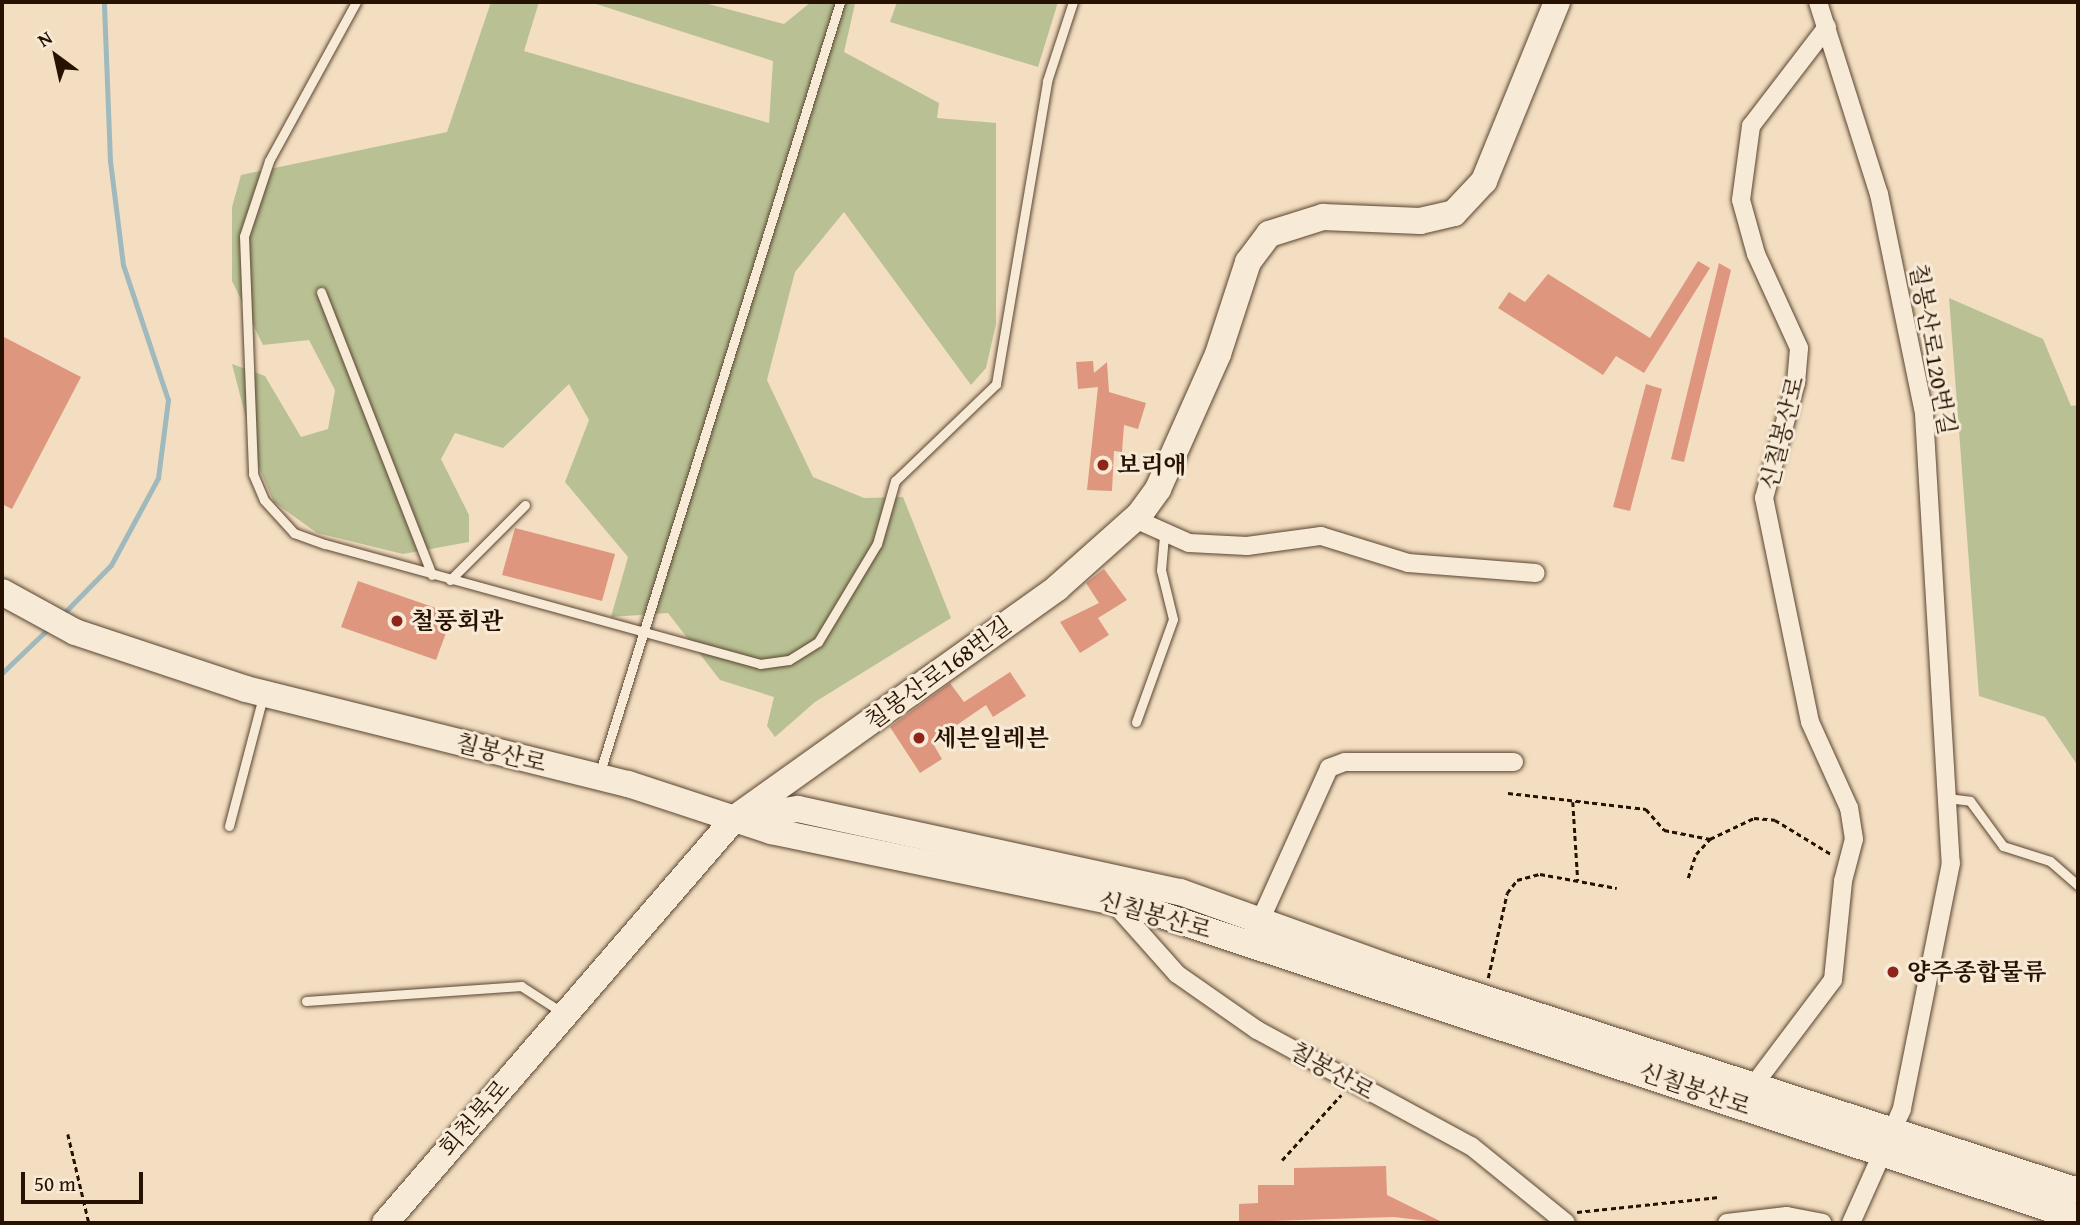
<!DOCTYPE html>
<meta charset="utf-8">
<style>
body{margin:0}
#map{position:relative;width:2080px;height:1225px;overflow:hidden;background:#f3dec1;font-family:"Gentium Book Plus","Noto Serif KR",serif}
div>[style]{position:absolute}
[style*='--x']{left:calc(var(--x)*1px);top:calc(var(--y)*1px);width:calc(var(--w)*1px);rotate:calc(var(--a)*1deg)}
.green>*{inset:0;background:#b9c194}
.stream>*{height:5px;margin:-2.5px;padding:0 2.5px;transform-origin:2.5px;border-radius:2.5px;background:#a0b9bd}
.building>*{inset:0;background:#de967f}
.path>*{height:2.5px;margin-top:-1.25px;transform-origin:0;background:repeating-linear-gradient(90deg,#271201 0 5px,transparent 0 8.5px)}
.roads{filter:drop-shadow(0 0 2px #5a4531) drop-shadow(0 0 2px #5a4531)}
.lane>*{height:9px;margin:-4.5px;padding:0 4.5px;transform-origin:4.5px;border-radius:4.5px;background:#f7ead7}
.street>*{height:18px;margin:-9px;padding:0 9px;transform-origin:9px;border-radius:9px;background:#f7ead7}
.secondary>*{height:26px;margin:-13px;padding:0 13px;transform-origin:13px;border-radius:13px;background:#f7ead7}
.dots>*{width:19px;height:19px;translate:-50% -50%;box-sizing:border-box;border:4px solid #f7ead7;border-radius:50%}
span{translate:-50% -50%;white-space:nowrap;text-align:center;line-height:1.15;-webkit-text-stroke:6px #f7ead7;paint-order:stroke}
.street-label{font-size:24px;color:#271201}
.poi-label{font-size:24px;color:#271201;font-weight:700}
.left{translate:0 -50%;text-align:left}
.frame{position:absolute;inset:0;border:4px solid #271201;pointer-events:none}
.north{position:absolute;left:21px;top:21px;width:70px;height:70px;-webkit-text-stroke:5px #f7ead7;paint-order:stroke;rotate:327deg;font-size:19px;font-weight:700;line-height:28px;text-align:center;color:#271201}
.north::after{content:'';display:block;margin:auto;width:24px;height:32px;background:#271201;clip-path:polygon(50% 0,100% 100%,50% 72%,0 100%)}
.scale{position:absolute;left:21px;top:1172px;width:122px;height:32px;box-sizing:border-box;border:4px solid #271201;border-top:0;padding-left:9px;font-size:21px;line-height:24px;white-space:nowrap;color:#271201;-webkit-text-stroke:5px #f7ead7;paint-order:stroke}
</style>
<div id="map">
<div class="green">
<i style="clip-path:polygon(491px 2px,539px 2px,524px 51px,769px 123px,773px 61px,590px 2px,701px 2px,784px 24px,811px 2px,855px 4px,844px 52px,939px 103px,937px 118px,996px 123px,996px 324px,986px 368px,971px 385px,844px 212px,795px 272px,767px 380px,813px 477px,864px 498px,903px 497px,951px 618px,815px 702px,775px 737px,767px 726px,774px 697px,720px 680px,668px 613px,611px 617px,628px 557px,565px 482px,589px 420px,569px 384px,503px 448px,455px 433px,441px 459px,469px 515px,469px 542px,403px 554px,317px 533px,274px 502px,259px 468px,232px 364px,265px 376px,301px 437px,328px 429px,335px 390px,309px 340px,263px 345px,232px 281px,232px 207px,241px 175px,447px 132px)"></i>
<i style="clip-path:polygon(897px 2px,1058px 2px,1038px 67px,890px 22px)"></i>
<i style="clip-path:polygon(1949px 298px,2043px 339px,2071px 406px,2078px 405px,2078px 766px,2045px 717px,1979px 696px)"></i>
</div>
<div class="stream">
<i style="--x:62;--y:615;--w:70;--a:-45.6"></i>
<i style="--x:111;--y:565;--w:99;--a:-61.6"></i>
<i style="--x:158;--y:478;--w:79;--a:-82.7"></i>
<i style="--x:168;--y:400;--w:142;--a:-108.4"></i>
<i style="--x:123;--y:265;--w:105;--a:-97.1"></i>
<i style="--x:110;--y:161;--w:159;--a:-92.2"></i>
<i style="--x:2;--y:673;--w:66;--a:-43.8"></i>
</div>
<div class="building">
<i style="clip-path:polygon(1698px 261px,1710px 268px,1644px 373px,1616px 356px,1603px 375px,1498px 308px,1509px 292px,1525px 302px,1548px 274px,1650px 338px)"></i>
<i style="clip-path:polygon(1719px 263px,1731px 270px,1684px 462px,1671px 459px)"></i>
<i style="clip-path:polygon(2px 336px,81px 377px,12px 509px,2px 504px)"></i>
<i style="clip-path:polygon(1093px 361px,1094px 373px,1107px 362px,1109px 392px,1146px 403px,1138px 429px,1124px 425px,1122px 452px,1114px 451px,1112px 491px,1087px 490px,1098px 387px,1078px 389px,1076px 362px)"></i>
<i style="clip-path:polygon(1646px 384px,1662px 389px,1630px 511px,1613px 507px)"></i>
<i style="clip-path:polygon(515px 528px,615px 554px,602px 601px,502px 575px)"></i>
<i style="clip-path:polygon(1104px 569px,1127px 600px,1098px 618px,1109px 635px,1080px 653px,1060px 622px,1099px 603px,1086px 583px)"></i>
<i style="clip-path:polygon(358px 581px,453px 614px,436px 660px,341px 627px)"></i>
<i style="clip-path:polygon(1010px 672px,1026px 696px,993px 717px,986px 705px,932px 742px,942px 759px,920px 773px,890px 727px,950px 683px,964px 702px)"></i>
<i style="clip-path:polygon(1386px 1166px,1387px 1195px,1444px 1223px,1394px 1217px,1239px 1222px,1239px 1204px,1258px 1203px,1258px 1185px,1294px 1185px,1294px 1168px)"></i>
</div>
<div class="path">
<i style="--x:1508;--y:793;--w:139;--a:6.6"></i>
<i style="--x:1646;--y:809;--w:28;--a:49"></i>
<i style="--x:1664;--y:830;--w:47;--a:11.1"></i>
<i style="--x:1573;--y:802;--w:79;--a:86.4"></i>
<i style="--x:1688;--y:878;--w:25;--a:-72"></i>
<i style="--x:1696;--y:854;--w:21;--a:-47"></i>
<i style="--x:1710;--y:839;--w:49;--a:-25.5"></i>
<i style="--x:1754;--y:818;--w:21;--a:5"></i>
<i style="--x:1775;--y:820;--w:66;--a:31.3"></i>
<i style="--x:1488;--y:978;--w:87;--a:-77.4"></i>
<i style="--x:1507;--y:893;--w:16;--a:-52"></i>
<i style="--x:1517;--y:880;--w:24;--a:-15"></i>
<i style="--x:1540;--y:874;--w:78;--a:10.3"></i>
<i style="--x:68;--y:1134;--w:91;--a:76.7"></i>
<i style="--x:1282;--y:1160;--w:88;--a:-47.8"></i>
<i style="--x:1577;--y:1212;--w:143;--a:-6"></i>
</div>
<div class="roads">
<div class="lane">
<i style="--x:356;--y:2;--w:181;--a:118.7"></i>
<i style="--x:269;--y:161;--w:79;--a:108.4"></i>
<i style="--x:244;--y:236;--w:238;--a:87.8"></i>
<i style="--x:253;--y:474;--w:28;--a:67"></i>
<i style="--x:264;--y:500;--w:45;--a:47.7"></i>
<i style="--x:294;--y:533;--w:33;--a:20"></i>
<i style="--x:325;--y:544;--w:451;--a:15.4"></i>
<i style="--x:760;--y:664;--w:29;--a:-8"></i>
<i style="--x:789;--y:660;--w:34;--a:-32"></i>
<i style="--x:818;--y:642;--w:114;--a:-59"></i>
<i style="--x:877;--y:544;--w:66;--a:-74.1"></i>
<i style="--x:895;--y:481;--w:140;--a:-43.8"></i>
<i style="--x:996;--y:384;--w:307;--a:-80.4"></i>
<i style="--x:1047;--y:81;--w:83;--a:-71.8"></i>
<i style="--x:321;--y:292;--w:304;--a:68.6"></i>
<i style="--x:450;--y:580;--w:106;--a:-45"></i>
<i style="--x:1136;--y:722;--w:109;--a:-70.2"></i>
<i style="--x:1173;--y:619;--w:50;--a:-103.8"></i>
<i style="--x:1161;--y:570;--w:35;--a:-85"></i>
<i style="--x:599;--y:775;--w:810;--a:-72.68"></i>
<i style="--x:1947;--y:798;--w:23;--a:7"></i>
<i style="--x:1970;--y:801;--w:56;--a:53.7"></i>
<i style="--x:2003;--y:846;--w:49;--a:17.7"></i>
<i style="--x:2050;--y:861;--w:37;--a:41"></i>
<i style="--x:229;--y:826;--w:134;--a:-75.3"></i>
<i style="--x:306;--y:1001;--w:216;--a:-4"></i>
<i style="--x:521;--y:986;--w:50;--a:32.7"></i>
</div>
<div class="street">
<i style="--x:1818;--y:2;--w:201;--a:72.4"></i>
<i style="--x:1879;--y:194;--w:225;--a:78.4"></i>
<i style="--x:1924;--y:414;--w:450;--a:86.6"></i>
<i style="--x:1951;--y:863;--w:251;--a:101.3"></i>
<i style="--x:1902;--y:1109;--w:125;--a:114.1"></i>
<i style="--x:1135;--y:519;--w:59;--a:24"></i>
<i style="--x:1189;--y:543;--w:58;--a:3"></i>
<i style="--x:1247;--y:546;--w:75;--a:-7.7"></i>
<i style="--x:1321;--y:536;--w:91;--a:17.2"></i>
<i style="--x:1408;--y:563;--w:128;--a:4.5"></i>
<i style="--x:1112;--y:901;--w:98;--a:48.3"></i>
<i style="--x:1177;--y:974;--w:98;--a:35"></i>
<i style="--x:1257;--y:1030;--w:243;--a:28.5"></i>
<i style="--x:1471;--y:1146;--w:122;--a:39"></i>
<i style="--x:1260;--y:921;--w:168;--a:-65.7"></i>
<i style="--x:1329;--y:768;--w:17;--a:-21"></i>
<i style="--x:1345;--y:762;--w:169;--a:0"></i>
<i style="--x:1753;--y:1086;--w:133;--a:-53"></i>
<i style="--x:1833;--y:980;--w:100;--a:-84.2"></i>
<i style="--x:1843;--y:881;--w:43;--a:-75.3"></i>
<i style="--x:1854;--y:839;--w:31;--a:-99"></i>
<i style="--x:1849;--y:808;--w:94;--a:-114.4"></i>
<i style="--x:1810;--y:722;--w:229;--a:-101.6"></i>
<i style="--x:1764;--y:498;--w:119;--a:-74.5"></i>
<i style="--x:1796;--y:383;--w:35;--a:-85"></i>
<i style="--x:1799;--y:348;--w:103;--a:-114.6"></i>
<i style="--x:1756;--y:254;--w:56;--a:-105.5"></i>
<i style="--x:1741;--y:200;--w:75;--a:-82.3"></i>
<i style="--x:1751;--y:126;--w:125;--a:-52.5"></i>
<i style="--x:1727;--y:1223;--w:60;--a:-6.7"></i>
<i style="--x:1787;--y:1216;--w:36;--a:11"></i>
</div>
<div class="secondary">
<i style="--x:2;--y:592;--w:83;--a:28.7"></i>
<i style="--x:75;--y:632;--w:180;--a:18.4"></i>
<i style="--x:246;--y:689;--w:394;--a:14"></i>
<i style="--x:628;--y:784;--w:151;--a:18.2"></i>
<i style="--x:771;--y:831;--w:374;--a:11.7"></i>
<i style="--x:1137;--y:907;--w:991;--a:18.29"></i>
<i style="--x:741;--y:817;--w:58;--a:-8"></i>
<i style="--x:798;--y:809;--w:391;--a:12.3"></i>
<i style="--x:1180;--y:892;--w:227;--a:19.8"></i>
<i style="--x:1394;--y:969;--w:719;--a:17.98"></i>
<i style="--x:385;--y:1223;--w:535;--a:-49.17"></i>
<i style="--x:735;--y:818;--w:396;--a:-35.5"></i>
<i style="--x:1057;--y:588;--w:111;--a:-41.7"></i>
<i style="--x:1140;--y:514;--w:31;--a:-54"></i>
<i style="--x:1158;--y:489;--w:148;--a:-66"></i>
<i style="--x:1218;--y:354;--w:97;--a:-71.9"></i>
<i style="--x:1248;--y:262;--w:35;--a:-53"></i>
<i style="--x:1269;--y:234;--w:57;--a:-17.5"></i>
<i style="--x:1323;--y:217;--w:97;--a:2.4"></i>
<i style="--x:1420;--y:221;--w:35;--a:-13"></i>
<i style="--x:1454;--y:213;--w:44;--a:-46.8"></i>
<i style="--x:1484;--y:181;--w:193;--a:-67.8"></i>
</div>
</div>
<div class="dots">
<i style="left:1103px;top:465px;background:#8f2418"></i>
<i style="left:397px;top:621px;background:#8f2418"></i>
<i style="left:919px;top:738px;background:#8f2418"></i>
<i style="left:1893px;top:972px;background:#8f2418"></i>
</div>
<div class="street-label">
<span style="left:1933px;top:349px;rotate:80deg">칠봉산로120번길</span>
<span style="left:1782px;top:433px;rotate:-76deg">신칠봉산로</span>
<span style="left:938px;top:673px;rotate:-36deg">칠봉산로168번길</span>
<span style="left:501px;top:753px;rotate:14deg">칠봉산로</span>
<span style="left:1155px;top:915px;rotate:16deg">신칠봉산로</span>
<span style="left:1332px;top:1071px;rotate:29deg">칠봉산로</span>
<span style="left:1695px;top:1089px;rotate:19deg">신칠봉산로</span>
<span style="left:474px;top:1118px;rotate:-49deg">회천북로</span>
</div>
<div class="poi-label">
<span class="left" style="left:1117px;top:465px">보리애</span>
<span class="left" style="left:411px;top:621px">철풍회관</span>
<span class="left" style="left:933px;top:738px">세븐일레븐</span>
<span class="left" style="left:1907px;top:972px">양주종합물류</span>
</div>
<div class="frame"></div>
<div class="north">N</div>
<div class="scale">50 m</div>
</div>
